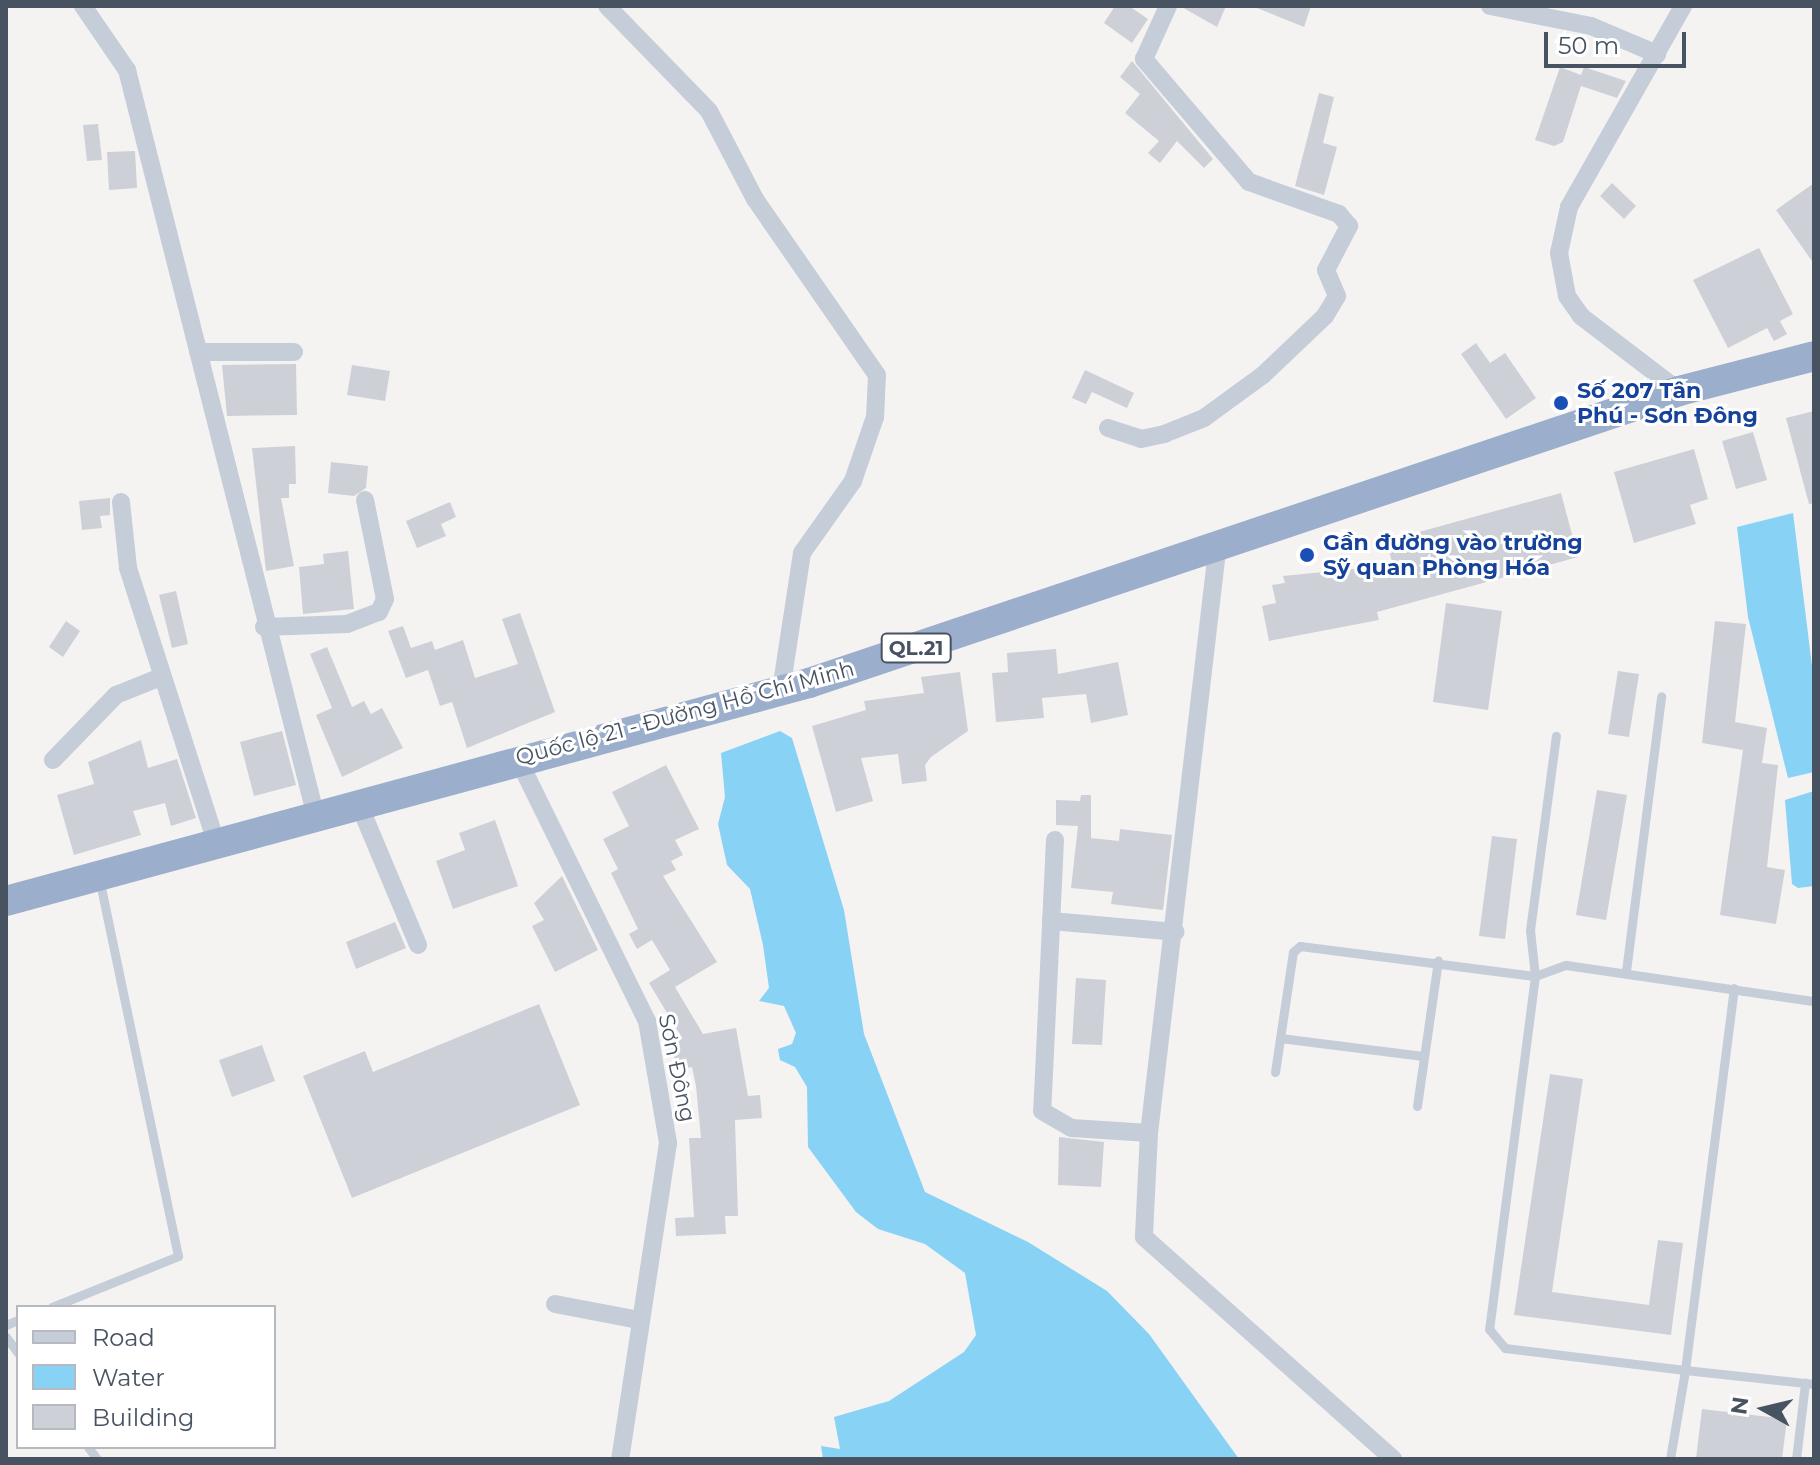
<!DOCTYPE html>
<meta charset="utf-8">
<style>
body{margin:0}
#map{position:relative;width:1820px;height:1465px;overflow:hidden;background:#f5f2f2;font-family:Montserrat,sans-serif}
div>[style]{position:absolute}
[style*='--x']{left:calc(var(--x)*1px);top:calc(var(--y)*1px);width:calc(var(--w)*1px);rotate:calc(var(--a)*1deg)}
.water>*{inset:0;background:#88d2f5}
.building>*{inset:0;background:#ced0d8}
.service>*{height:9px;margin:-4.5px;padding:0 4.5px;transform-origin:4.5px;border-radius:4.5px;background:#c5cdd8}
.minor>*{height:18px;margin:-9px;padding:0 9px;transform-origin:9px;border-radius:9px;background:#c5cdd8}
.trunk>*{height:30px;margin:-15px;padding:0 15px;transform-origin:15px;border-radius:15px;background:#9baecc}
.dots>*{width:22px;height:22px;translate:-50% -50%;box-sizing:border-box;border:4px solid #fff;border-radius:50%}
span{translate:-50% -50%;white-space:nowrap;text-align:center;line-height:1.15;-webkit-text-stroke:6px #fff;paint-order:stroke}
.shield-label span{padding:2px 6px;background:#fff;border:2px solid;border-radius:6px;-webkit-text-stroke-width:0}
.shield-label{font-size:20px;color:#485362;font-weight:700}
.transit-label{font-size:22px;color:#164399;font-weight:700}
.left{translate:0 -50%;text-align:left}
.street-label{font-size:22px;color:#485362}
.frame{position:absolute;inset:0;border:8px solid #485362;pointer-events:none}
.legend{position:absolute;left:16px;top:1305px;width:260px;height:144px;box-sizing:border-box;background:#fff;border:2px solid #b6bac0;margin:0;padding:10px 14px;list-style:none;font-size:24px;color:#485362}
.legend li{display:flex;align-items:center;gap:16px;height:40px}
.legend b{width:40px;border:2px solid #b6bac0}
.north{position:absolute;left:1724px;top:1369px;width:80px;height:80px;-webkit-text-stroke:6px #fff;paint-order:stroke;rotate:278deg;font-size:22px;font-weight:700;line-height:32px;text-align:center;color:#485362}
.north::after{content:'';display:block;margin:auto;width:28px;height:36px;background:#485362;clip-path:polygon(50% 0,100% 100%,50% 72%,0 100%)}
.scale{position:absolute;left:1544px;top:32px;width:142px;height:36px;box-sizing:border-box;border:4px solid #485362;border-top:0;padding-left:10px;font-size:24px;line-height:28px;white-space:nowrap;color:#485362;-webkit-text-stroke:6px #fff;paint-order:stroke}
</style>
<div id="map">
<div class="water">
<i style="clip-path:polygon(1793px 513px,1814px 682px,1814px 772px,1788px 778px,1748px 617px,1737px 527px)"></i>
<i style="clip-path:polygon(780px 731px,792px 738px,844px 910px,864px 1034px,925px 1192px,1028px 1242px,1107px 1291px,1149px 1334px,1239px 1459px,823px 1459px,821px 1446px,840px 1449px,834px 1417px,889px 1401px,964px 1352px,976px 1335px,965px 1273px,925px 1244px,878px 1229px,856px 1212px,808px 1147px,807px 1087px,795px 1067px,780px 1060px,778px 1049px,792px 1044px,796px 1033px,784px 1006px,759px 1001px,769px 988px,763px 945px,750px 889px,727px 865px,718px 824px,725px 797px,721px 753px)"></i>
<i style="clip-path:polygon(1814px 791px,1814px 886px,1798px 888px,1792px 884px,1785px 800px)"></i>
</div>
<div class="building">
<i style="clip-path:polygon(1115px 6px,1129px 6px,1148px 19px,1132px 43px,1104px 23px)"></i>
<i style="clip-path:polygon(1180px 6px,1226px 6px,1217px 27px)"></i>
<i style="clip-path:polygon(1252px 6px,1311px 6px,1304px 27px)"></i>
<i style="clip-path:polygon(1132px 61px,1213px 159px,1204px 168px,1177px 141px,1160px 163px,1148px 153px,1159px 141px,1125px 113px,1140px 94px,1120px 77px)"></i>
<i style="clip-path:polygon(1560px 67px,1581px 75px,1584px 67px,1626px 81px,1617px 98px,1581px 86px,1563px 142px,1554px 146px,1535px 140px)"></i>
<i style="clip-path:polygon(1319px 93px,1334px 97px,1323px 143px,1337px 147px,1324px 195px,1295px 186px)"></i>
<i style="clip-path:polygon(98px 124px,102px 160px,87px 161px,83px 125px)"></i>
<i style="clip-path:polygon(107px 152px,135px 151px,137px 188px,109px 190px)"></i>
<i style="clip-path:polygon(1612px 183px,1636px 206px,1624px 219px,1600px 196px)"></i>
<i style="clip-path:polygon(1814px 183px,1814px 264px,1776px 210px)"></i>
<i style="clip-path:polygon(1759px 248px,1793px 314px,1780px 321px,1787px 334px,1774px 341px,1767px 328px,1728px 348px,1693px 280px)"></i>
<i style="clip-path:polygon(1476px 343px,1490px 363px,1505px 353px,1536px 398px,1506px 419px,1461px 354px)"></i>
<i style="clip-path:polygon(296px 364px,297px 415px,227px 416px,222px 365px)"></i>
<i style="clip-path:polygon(352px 365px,390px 371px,385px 401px,347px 395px)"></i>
<i style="clip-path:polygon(1085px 370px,1134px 393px,1127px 408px,1092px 392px,1086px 404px,1072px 398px)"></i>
<i style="clip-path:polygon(1814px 411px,1814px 503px,1809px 504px,1786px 418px)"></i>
<i style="clip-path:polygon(1753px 432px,1767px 480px,1736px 489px,1722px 441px)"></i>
<i style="clip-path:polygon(295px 446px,296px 484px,289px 484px,289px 498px,281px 498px,294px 566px,266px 571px,252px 448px)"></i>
<i style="clip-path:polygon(1694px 449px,1708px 499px,1690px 505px,1696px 524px,1634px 543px,1614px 472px)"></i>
<i style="clip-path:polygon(331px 462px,368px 466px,366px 488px,354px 496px,328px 493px)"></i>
<i style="clip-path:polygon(1561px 493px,1578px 557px,1377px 612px,1379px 620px,1269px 641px,1262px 606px,1276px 603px,1272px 585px,1285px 583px,1283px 576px,1393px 565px,1386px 541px)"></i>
<i style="clip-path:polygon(110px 498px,110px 515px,100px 516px,102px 528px,82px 530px,79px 501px)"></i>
<i style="clip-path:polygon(450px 502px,456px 517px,441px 524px,446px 536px,417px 548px,406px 521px)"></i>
<i style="clip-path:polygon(348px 551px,354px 609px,303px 614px,299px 567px,324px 564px,323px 554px)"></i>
<i style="clip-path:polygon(176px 591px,188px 644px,172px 648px,159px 595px)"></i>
<i style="clip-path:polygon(1446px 603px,1502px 611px,1488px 710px,1433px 702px)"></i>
<i style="clip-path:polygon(520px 613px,555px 712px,467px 748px,452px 702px,440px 706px,428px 670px,406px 678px,388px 631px,403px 626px,411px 648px,432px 641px,435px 650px,463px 640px,475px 678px,518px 664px,502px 619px)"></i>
<i style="clip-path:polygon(66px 621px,80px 631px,63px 657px,49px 647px)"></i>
<i style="clip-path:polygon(1715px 621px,1746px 624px,1735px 722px,1767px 728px,1762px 763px,1778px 765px,1767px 867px,1785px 870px,1776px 924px,1720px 915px,1743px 750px,1702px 743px)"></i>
<i style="clip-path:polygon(327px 647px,352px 707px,364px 701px,371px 714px,382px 708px,403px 748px,342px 777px,316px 715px,332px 708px,310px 654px)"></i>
<i style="clip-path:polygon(1056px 649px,1058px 674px,1118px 662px,1128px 715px,1091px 723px,1086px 694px,1042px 698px,1044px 718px,996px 722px,992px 673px,1008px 672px,1007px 653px)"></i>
<i style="clip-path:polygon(1618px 671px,1639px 674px,1629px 737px,1608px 734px)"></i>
<i style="clip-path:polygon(960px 672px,968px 731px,931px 757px,925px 765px,927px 781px,902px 784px,898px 754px,861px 758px,873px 801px,836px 812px,812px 726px,866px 710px,864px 701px,924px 693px,921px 677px)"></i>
<i style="clip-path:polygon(282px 731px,296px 785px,254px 796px,240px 742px)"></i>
<i style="clip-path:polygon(141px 740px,148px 768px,177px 759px,196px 818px,171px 826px,165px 803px,133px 811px,141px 835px,74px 855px,57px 795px,94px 784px,88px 762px)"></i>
<i style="clip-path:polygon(666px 765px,699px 829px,675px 840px,683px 855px,671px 861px,676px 870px,663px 876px,717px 962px,675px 987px,703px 1034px,736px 1028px,748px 1096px,760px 1095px,762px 1118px,735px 1120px,738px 1216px,725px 1216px,726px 1234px,676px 1236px,675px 1218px,694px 1217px,689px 1138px,701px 1138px,696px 1086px,692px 1067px,677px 1070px,671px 1041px,682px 1038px,649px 983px,670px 970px,652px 940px,637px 949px,629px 934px,638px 929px,611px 873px,618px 869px,603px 839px,629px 826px,612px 792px)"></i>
<i style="clip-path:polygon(1597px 790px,1627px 795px,1606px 920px,1576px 915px)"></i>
<i style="clip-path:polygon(1081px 795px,1091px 795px,1091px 838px,1119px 841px,1120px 829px,1172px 835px,1163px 910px,1111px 904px,1113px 892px,1071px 888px,1078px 826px,1056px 825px,1056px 800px,1080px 801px)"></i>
<i style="clip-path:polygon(495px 820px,518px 886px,453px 909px,436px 861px,465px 850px,459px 833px)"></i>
<i style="clip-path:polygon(1492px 836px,1517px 839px,1505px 939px,1479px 936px)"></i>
<i style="clip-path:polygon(562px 876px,598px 950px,555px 972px,532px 926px,544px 920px,534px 903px)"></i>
<i style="clip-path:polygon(395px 922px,406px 948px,356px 969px,346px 942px)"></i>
<i style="clip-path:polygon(1076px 978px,1106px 980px,1102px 1045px,1072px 1044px)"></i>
<i style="clip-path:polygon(539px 1004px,580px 1105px,352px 1198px,303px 1076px,365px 1051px,373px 1072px)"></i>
<i style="clip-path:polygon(262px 1045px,275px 1081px,232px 1097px,219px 1060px)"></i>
<i style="clip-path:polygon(1550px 1074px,1583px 1079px,1552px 1292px,1649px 1305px,1658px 1240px,1683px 1243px,1671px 1335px,1514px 1315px)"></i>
<i style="clip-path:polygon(1059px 1137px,1104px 1142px,1101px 1187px,1058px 1185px)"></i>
<i style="clip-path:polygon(1702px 1409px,1787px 1419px,1782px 1459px,1696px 1459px)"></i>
</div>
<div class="service">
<i style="--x:1626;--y:971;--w:277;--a:-82.7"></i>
<i style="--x:1535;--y:976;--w:33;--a:-20"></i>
<i style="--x:1566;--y:965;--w:251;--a:8.3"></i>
<i style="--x:1535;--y:976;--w:46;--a:-96.2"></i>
<i style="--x:1530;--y:930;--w:196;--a:-82.4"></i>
<i style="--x:1280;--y:1038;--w:144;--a:7.2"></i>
<i style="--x:1275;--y:1072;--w:121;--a:-81.5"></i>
<i style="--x:1293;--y:952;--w:9;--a:-41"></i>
<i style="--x:1300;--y:946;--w:237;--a:7.3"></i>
<i style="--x:1535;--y:976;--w:356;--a:97.4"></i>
<i style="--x:1489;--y:1329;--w:25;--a:50"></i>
<i style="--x:1505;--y:1348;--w:181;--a:7"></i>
<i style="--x:1685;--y:1370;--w:385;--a:-82.7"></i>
<i style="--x:1417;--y:1106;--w:147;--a:-81.8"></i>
<i style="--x:52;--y:1307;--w:136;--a:-22"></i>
<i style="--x:178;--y:1256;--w:386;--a:-101.8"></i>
<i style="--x:6;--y:1325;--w:13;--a:-23"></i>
<i style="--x:6;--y:1337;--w:20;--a:53"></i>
<i style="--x:88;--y:1447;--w:15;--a:53"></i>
<i style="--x:1670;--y:1459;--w:90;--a:-80.4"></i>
<i style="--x:1685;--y:1370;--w:130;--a:6.2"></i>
<i style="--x:1796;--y:1459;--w:77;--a:-83.2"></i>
</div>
<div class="minor">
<i style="--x:83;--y:6;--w:78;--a:55.5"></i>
<i style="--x:127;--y:70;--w:766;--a:75.8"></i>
<i style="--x:607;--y:6;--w:146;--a:45.8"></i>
<i style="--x:709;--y:111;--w:99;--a:62.4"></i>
<i style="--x:755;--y:199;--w:214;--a:55.3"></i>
<i style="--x:877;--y:375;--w:42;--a:92.7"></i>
<i style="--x:875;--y:417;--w:68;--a:109"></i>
<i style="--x:853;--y:481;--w:88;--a:125.3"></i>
<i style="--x:802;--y:553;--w:139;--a:98.7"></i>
<i style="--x:1490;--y:6;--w:103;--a:11.2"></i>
<i style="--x:1591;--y:26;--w:72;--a:23"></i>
<i style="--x:198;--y:352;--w:96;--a:0"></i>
<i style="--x:1679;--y:391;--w:123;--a:-142.6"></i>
<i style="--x:1581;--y:316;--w:24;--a:-125"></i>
<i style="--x:1567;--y:296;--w:44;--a:-100.5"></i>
<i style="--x:1559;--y:253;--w:47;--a:-77.7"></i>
<i style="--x:1569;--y:207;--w:231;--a:-60.4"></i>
<i style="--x:1108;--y:428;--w:35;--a:18"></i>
<i style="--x:1141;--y:439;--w:24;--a:-12"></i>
<i style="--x:1164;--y:434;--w:43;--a:-21.8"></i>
<i style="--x:1204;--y:418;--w:73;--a:-36.1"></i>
<i style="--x:1263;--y:375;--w:86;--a:-43.6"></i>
<i style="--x:1325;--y:316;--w:23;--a:-59"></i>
<i style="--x:1337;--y:296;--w:28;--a:-113"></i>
<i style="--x:1326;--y:270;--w:50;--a:-62.4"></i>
<i style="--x:1349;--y:226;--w:16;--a:-130"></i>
<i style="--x:1339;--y:214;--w:96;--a:-160.4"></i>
<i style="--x:1249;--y:182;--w:162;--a:-130.5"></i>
<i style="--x:1144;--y:59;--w:58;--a:-65.6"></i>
<i style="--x:121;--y:502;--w:66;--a:83.9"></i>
<i style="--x:128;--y:568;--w:288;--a:72.2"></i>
<i style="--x:1217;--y:551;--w:586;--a:96.66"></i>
<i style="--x:1149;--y:1133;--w:104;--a:92.8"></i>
<i style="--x:1144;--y:1237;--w:334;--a:41.7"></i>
<i style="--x:264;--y:627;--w:83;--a:-2.1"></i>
<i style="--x:347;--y:624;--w:34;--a:-21"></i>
<i style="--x:379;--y:612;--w:14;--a:-65"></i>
<i style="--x:385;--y:599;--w:101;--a:-101.4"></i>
<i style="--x:518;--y:759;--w:292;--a:63.8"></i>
<i style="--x:647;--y:1021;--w:124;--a:80.2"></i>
<i style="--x:668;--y:1143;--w:320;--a:98.6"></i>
<i style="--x:53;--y:760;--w:91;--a:-45.9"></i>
<i style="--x:116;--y:695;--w:48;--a:-21.8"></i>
<i style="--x:358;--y:802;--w:155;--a:67.2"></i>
<i style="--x:1055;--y:840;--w:271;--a:92.7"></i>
<i style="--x:1042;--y:1111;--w:34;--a:30"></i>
<i style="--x:1072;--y:1128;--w:77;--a:3.7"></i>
<i style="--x:1051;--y:921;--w:125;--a:5"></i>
<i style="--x:555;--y:1304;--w:86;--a:10.8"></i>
</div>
<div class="trunk">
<i style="--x:6;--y:901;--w:832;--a:-15.19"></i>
<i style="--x:809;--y:683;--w:918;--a:-18.55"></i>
<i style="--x:1679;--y:391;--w:139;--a:-14.5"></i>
</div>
<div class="dots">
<i style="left:1561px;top:403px;background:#1a4fb4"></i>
<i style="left:1307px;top:555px;background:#1a4fb4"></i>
</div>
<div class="shield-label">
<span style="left:916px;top:648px">QL.21</span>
</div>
<div class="transit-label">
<span class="left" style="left:1577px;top:403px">Số 207 Tân<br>Phú - Sơn Đông</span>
<span class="left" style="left:1323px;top:555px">Gần đường vào trường<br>Sỹ quan Phòng Hóa</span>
</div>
<div class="street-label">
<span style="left:685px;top:713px;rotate:-15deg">Quốc lộ 21 - Đường Hồ Chí Minh</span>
<span style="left:677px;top:1068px;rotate:78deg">Sơn Đông</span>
</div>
<div class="frame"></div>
<ul class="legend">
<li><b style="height:10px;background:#c5cdd8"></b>Road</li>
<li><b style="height:22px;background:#88d2f5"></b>Water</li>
<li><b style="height:22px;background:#ced0d8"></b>Building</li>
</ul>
<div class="north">N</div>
<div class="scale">50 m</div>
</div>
